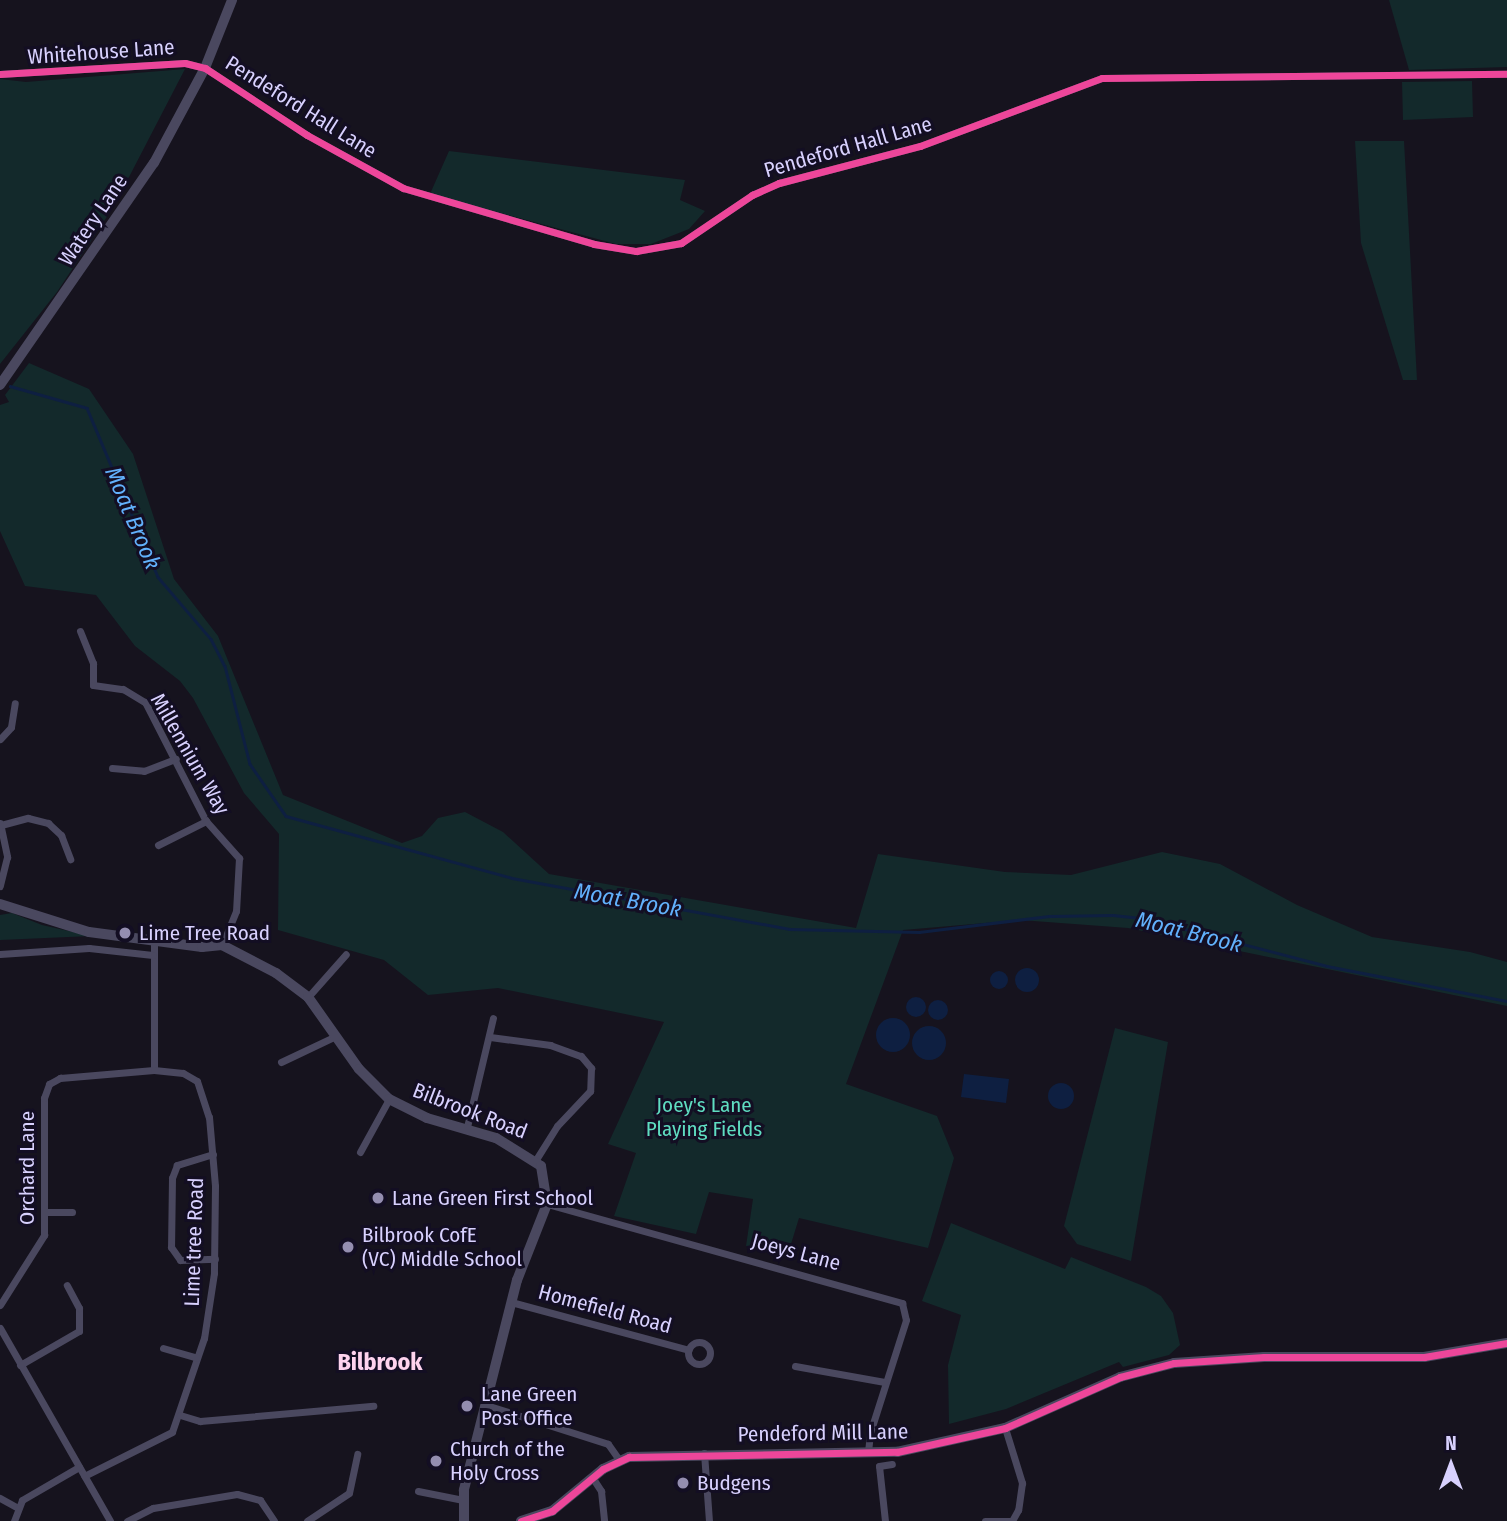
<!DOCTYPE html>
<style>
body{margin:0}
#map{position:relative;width:1507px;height:1521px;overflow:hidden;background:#16131e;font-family:"Fira Sans Condensed",sans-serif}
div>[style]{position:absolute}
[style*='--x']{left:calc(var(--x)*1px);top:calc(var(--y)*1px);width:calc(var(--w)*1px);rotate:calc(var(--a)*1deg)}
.green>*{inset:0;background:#13292b}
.water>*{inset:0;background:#0e1f41}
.round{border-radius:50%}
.stream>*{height:2.5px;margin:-1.25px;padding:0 1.25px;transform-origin:1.25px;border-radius:1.25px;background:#0e1f41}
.minor>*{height:7px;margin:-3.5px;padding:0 3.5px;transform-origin:3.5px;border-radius:3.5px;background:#4a485f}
.minor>.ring{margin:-3.5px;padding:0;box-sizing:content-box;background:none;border:7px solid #4a485f;border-radius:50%}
.tertiary>*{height:10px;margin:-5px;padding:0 5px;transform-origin:5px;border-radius:5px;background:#4a485f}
.cycleway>*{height:7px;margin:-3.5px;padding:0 3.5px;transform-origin:3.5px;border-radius:3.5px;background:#ed469a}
.dots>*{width:19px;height:19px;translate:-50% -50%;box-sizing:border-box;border:4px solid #130e23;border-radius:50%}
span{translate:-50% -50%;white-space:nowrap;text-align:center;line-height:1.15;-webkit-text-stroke:6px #130e23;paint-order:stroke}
.street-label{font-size:21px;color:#d8d1fe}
.poi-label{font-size:21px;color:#d8d1fe}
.left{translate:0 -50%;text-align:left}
.park-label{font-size:21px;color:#5fddc1}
.water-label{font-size:23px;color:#62b1fc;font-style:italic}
.quarter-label{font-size:24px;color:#fed3ee;font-weight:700}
.north{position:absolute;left:1416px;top:1430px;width:70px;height:70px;-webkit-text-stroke:5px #130e23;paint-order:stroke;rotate:0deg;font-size:19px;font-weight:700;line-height:28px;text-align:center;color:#d8d1fe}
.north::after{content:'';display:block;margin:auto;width:24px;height:32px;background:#d8d1fe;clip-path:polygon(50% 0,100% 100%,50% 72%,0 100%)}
</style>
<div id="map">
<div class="green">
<i style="clip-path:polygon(1389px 0,1507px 0,1507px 67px,1409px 70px)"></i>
<i style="clip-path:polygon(185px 69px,114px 206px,57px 292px,0 364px,0 79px,26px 82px)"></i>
<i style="clip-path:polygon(1472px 81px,1473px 117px,1403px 120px,1402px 82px)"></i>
<i style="clip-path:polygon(1355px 141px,1404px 141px,1417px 380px,1403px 380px,1361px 243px)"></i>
<i style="clip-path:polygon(449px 151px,685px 180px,680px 200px,705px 211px,689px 229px,651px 244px,616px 244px,430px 194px)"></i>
<i style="clip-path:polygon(29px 363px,89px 389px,133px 454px,174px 579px,218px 636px,283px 795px,402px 843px,422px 836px,438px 818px,465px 812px,503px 832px,549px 874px,856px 928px,878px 854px,1005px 872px,1071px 875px,1162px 852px,1220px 864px,1297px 905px,1372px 937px,1470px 952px,1507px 962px,1507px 1006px,1128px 928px,1020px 920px,903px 930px,846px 1084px,937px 1116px,954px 1158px,928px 1248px,799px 1218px,787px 1257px,746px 1246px,753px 1199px,709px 1192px,696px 1234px,614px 1216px,636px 1153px,608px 1144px,664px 1022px,498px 988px,428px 995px,384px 960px,278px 930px,279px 834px,244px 793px,193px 698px,180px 681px,135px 646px,96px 595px,25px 586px,0 531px,0 405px,9px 402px,5px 395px)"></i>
<i style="clip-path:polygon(12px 913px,42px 925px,91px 936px,0 940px,0 915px)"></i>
<i style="clip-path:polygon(1115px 1028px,1168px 1042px,1131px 1261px,1077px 1244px,1064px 1226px)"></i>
<i style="clip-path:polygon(951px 1223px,1065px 1269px,1071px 1257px,1146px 1287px,1161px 1296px,1173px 1313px,1180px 1345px,1169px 1355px,1123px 1367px,1119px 1362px,1006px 1409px,949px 1424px,948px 1365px,961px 1315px,922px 1301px)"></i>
</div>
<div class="water">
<i class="round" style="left:1015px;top:968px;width:24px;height:24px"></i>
<i class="round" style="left:990px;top:971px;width:18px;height:18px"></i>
<i class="round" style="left:906px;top:997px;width:20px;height:20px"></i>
<i class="round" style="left:928px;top:1000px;width:20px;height:20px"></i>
<i class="round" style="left:876px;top:1018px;width:34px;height:34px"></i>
<i class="round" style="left:912px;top:1026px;width:34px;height:34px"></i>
<i style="clip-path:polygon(964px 1074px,1009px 1079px,1006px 1103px,961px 1097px)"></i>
<i class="round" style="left:1048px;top:1083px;width:26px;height:26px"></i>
</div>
<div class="stream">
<i style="--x:10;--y:386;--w:80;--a:15.9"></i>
<i style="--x:87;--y:408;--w:183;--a:67.2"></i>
<i style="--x:158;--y:577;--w:82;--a:49.5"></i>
<i style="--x:211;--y:639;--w:30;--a:63"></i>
<i style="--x:225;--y:666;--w:101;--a:75.7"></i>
<i style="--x:250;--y:764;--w:63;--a:55.3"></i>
<i style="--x:286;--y:816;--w:234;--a:15.3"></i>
<i style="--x:512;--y:878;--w:282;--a:10.4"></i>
<i style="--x:789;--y:929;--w:130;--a:1.3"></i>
<i style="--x:919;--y:932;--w:131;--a:-7"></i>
<i style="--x:1049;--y:916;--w:64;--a:-0.9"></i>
<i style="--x:1113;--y:915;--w:30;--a:6"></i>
<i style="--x:1143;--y:918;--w:190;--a:14.6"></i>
<i style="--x:1327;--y:966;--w:183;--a:11"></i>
</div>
<div class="minor">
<i style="--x:0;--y:74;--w:185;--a:-3.4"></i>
<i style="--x:185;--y:63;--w:21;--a:14"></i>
<i style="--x:205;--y:68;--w:122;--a:33.3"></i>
<i style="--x:307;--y:135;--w:110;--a:28.9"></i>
<i style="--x:403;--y:188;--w:199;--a:16.3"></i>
<i style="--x:594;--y:244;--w:43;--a:9.5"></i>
<i style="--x:636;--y:251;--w:46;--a:-10.1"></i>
<i style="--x:681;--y:243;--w:86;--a:-34.1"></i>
<i style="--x:752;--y:195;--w:30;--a:-24"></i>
<i style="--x:779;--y:183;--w:146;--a:-14.7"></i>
<i style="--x:920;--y:146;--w:194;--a:-20.5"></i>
<i style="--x:1102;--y:78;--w:405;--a:-0.6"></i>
<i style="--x:80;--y:631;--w:35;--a:68"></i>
<i style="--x:93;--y:663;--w:22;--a:90"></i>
<i style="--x:93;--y:685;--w:30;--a:8"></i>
<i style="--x:123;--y:689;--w:26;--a:31"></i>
<i style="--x:145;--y:702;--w:134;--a:62.9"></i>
<i style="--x:206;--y:821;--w:50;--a:48.3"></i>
<i style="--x:239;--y:858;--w:53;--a:93.2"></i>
<i style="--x:236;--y:911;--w:37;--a:112"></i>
<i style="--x:0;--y:739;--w:16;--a:-47"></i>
<i style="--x:11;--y:727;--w:24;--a:-81"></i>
<i style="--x:112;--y:768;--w:32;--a:5"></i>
<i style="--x:144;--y:771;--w:34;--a:-21"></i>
<i style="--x:0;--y:823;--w:35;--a:78"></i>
<i style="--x:7;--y:857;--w:30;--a:104"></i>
<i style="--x:1;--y:825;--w:28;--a:-15"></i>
<i style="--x:28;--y:818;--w:21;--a:14"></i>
<i style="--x:48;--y:823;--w:18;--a:43"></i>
<i style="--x:61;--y:835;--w:26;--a:69"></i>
<i style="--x:158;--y:845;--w:54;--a:-26.6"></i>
<i style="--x:154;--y:939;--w:131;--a:90"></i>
<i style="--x:0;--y:954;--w:89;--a:-3.9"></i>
<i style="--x:89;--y:948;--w:64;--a:6.2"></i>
<i style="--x:308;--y:997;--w:57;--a:-48.5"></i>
<i style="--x:490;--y:1037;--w:61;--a:7.6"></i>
<i style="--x:550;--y:1045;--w:33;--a:20"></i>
<i style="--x:581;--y:1056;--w:16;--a:50"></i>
<i style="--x:591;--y:1068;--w:23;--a:92"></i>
<i style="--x:590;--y:1091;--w:48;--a:133.3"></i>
<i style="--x:557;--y:1126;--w:40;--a:122"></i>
<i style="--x:281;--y:1062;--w:61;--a:-25.3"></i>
<i style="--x:467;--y:1127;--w:112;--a:-76.6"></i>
<i style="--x:360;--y:1152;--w:60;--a:-61.3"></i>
<i style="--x:213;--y:1154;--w:38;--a:163"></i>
<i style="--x:177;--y:1165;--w:14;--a:111"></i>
<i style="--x:172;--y:1178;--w:69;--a:90.8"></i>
<i style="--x:171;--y:1247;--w:16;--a:55"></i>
<i style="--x:180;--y:1260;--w:35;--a:-2"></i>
<i style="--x:547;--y:1204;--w:369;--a:15.6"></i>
<i style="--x:902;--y:1303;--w:17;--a:77"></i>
<i style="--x:906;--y:1320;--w:119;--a:107.7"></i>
<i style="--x:870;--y:1433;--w:20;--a:96"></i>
<i style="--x:45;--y:1212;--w:27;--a:0"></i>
<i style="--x:511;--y:1302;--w:184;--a:15.1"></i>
<i style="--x:0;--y:1305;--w:83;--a:-57.8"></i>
<i style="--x:44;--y:1235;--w:137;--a:-90"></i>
<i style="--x:44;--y:1098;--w:15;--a:-70"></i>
<i style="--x:49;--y:1084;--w:13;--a:-29"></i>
<i style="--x:60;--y:1078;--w:94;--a:-4.9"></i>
<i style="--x:154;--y:1070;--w:29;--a:6"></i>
<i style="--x:183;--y:1073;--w:16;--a:30"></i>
<i style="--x:197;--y:1081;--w:38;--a:72"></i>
<i style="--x:209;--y:1117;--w:69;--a:85"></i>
<i style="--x:215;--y:1186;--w:87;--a:90.7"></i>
<i style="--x:214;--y:1273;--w:66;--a:98.7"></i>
<i style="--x:204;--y:1338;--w:99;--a:108.8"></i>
<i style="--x:172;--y:1432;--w:98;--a:153.4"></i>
<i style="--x:0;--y:1328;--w:222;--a:60.3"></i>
<i class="ring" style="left:688px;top:1342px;width:15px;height:15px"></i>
<i style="--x:163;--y:1348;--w:35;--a:16"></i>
<i style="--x:20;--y:1365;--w:68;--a:-30"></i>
<i style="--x:79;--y:1331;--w:23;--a:-90"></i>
<i style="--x:79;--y:1308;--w:26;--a:-118"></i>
<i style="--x:795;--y:1366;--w:91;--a:10.1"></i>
<i style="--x:486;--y:1405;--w:128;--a:17.7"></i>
<i style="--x:608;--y:1444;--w:19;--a:55"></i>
<i style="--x:180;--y:1415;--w:21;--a:17"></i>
<i style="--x:200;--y:1421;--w:174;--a:-5"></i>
<i style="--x:1005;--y:1428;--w:58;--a:72.8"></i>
<i style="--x:1022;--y:1483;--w:27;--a:98"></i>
<i style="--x:1018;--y:1510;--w:13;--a:119"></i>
<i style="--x:704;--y:1453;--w:68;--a:85.8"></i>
<i style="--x:592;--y:1477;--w:17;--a:57"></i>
<i style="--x:601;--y:1491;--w:30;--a:84"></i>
<i style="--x:418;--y:1491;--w:46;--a:11.3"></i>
<i style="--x:0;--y:1498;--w:18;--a:29"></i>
<i style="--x:14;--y:1521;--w:22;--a:-69"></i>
<i style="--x:22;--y:1500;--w:66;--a:-30.1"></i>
<i style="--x:127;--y:1521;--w:29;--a:-27"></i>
<i style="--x:153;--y:1508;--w:85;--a:-9.5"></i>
<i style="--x:237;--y:1494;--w:24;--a:15"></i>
<i style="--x:260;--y:1500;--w:25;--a:56"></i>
<i style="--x:307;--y:1521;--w:50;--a:-33.7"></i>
<i style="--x:349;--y:1493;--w:40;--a:-78"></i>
<i style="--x:885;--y:1521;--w:55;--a:-96.2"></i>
<i style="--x:879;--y:1466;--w:13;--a:-9"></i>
<i style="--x:985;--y:1521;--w:26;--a:0"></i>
</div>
<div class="tertiary">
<i style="--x:0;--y:385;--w:270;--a:-55.3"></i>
<i style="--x:154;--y:163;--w:108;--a:-61.8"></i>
<i style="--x:205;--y:68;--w:73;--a:-68.3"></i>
<i style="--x:0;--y:904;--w:93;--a:17.5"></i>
<i style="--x:89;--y:932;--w:114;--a:7.6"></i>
<i style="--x:202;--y:947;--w:20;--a:-6"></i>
<i style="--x:222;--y:945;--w:61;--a:27.4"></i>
<i style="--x:276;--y:973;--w:40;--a:37"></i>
<i style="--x:308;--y:997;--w:88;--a:54.7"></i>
<i style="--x:359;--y:1069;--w:42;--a:45"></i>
<i style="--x:389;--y:1099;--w:42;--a:26.6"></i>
<i style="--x:427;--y:1118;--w:72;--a:16.2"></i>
<i style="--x:496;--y:1138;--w:53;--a:31.9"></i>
<i style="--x:541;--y:1166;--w:38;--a:81"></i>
<i style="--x:547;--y:1204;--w:82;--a:111.5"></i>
<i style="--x:517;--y:1280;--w:217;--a:104.2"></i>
<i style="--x:464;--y:1490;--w:31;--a:90"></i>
<i style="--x:521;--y:1521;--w:33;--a:-18"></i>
<i style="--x:552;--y:1511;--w:66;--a:-39.5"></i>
<i style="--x:603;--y:1469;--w:29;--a:-25"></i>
<i style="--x:629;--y:1457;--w:268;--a:-1.1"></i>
<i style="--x:897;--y:1452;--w:111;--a:-12.5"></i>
<i style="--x:1005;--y:1428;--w:126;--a:-23.9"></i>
<i style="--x:1120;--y:1377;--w:56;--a:-14.5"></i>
<i style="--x:1174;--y:1363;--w:90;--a:-3.8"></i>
<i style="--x:1264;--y:1357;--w:160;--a:0"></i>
<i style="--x:1424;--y:1357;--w:84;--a:-9.6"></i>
</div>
<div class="cycleway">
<i style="--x:0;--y:74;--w:185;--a:-3.4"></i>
<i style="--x:185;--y:63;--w:21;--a:14"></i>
<i style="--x:205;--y:68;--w:122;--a:33.3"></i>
<i style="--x:307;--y:135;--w:110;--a:28.9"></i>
<i style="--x:403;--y:188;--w:199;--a:16.3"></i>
<i style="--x:594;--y:244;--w:43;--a:9.5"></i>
<i style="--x:636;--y:251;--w:46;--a:-10.1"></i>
<i style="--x:681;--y:243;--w:86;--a:-34.1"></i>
<i style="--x:752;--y:195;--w:30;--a:-24"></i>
<i style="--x:779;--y:183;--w:146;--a:-14.7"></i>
<i style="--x:920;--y:146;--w:194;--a:-20.5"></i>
<i style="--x:1102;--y:78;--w:405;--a:-0.6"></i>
<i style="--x:521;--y:1521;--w:33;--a:-18"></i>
<i style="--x:552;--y:1511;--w:66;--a:-39.5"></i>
<i style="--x:603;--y:1469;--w:29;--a:-25"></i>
<i style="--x:629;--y:1457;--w:268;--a:-1.1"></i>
<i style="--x:897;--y:1452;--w:111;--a:-12.5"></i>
<i style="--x:1005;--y:1428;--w:126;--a:-23.9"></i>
<i style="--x:1120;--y:1377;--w:56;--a:-14.5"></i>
<i style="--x:1174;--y:1363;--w:90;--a:-3.8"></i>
<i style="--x:1264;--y:1357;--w:160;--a:0"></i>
<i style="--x:1424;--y:1357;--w:84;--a:-9.6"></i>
</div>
<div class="dots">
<i style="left:125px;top:933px;background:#948eb0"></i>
<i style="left:378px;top:1198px;background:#948eb0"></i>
<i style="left:348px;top:1247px;background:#948eb0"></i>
<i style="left:467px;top:1406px;background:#948eb0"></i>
<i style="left:436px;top:1461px;background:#948eb0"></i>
<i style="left:683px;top:1483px;background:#948eb0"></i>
</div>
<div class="street-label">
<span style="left:101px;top:52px;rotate:-4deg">Whitehouse Lane</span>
<span style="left:301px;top:107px;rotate:32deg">Pendeford Hall Lane</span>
<span style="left:848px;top:147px;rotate:-16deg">Pendeford Hall Lane</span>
<span style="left:93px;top:220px;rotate:-56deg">Watery Lane</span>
<span style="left:190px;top:754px;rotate:60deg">Millennium Way</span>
<span style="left:470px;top:1111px;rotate:21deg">Bilbrook Road</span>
<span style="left:27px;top:1168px;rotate:-90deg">Orchard Lane</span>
<span style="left:194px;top:1242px;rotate:-88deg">Lime tree Road</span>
<span style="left:796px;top:1252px;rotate:15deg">Joeys Lane</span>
<span style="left:605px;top:1309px;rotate:15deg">Homefield Road</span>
<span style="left:823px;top:1433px;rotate:-1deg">Pendeford Mill Lane</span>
</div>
<div class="poi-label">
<span class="left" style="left:139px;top:933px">Lime Tree Road</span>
<span class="left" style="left:392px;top:1198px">Lane Green First School</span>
<span class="left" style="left:362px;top:1247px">Bilbrook CofE<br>(VC) Middle School</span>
<span class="left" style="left:481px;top:1406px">Lane Green<br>Post Office</span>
<span class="left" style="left:450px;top:1461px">Church of the<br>Holy Cross</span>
<span class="left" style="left:697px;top:1483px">Budgens</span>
</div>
<div class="park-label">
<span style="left:704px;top:1117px">Joey's Lane<br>Playing Fields</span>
</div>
<div class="water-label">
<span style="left:133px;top:518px;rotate:67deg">Moat Brook</span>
<span style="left:628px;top:900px;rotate:10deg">Moat Brook</span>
<span style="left:1189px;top:932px;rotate:14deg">Moat Brook</span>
</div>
<div class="quarter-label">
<span style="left:380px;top:1363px">Bilbrook</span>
</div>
<div class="north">N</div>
</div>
